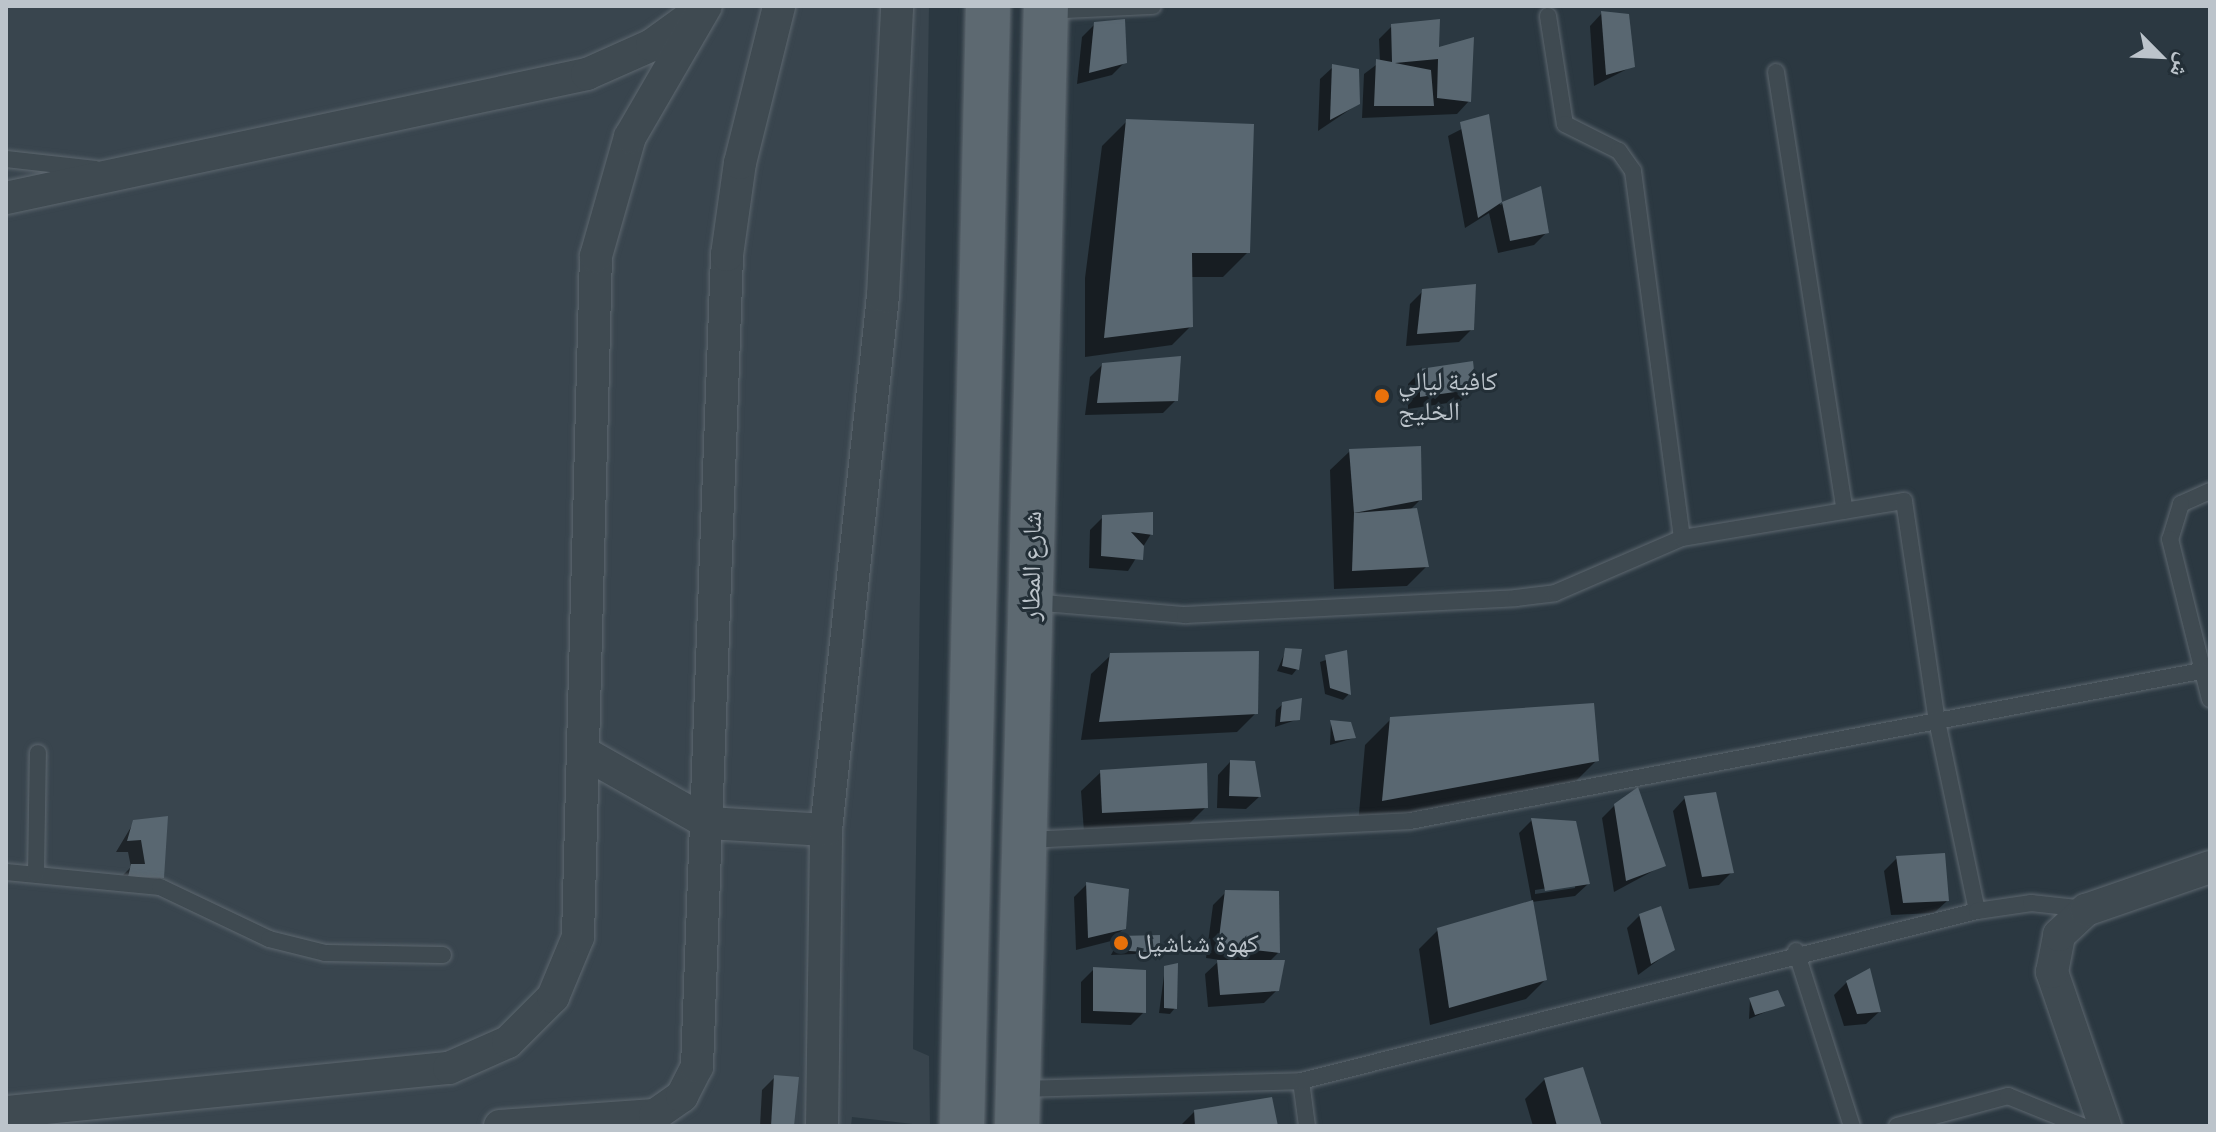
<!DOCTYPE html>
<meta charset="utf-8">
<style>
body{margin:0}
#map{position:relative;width:2216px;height:1132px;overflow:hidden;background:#2b3841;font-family:Manrope,"Noto Naskh Arabic",sans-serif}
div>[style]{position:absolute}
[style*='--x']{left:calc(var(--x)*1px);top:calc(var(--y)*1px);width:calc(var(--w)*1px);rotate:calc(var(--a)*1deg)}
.airport>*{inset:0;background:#39454e}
.shadow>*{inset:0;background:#0007}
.building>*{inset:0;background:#596771}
.roads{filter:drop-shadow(0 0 2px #5d676f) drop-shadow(0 0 2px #5d676f)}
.lane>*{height:16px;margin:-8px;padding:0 8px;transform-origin:8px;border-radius:8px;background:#3f4a51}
.street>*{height:32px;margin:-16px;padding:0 16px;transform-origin:16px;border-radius:16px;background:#3f4a51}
.primary>*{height:44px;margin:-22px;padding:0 22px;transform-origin:22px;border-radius:22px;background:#5d6971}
.dots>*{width:22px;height:22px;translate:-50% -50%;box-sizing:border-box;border:4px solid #232f37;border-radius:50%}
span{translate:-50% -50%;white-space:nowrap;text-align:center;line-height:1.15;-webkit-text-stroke:6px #232f37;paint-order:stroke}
.poi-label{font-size:26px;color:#bcc4cb}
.left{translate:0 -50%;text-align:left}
.street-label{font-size:26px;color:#bcc4cb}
.frame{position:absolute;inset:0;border:8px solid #bcc4cb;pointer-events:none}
.north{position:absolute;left:2120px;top:16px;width:80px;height:80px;-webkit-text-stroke:6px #232f37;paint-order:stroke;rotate:114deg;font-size:22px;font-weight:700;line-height:32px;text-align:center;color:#bcc4cb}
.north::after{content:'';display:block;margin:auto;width:28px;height:36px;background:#bcc4cb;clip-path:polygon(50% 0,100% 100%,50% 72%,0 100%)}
</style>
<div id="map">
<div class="airport">
<i style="clip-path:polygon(6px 6px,929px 6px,913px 1049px,929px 1056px,930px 1126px,852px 1117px,851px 1126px,6px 1126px)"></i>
</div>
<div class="shadow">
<i style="clip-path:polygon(1602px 13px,1633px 66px,1594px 86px,1590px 26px)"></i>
<i style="clip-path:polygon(1095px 24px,1125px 62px,1112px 75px,1077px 84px,1082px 37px)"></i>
<i style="clip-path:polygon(1392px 26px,1437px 50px,1469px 101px,1457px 114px,1362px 118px,1364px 74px,1380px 62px,1379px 39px)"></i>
<i style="clip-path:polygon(1333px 67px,1358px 104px,1318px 131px,1320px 79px)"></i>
<i style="clip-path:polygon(1487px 116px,1500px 205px,1539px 189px,1547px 232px,1534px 245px,1498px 253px,1489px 213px,1465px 228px,1448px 136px)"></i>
<i style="clip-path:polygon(1127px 121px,1248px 252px,1223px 277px,1191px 277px,1191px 326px,1172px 345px,1085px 357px,1085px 278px,1102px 146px)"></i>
<i style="clip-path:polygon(1423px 291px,1472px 329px,1459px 342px,1406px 346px,1410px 304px)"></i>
<i style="clip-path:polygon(1103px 364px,1176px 400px,1163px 413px,1085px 415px,1090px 377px)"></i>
<i style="clip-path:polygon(1421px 371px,1474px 388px,1461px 401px,1408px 409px,1408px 384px)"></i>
<i style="clip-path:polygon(1350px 451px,1420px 500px,1409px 511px,1426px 567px,1407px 586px,1334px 589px,1330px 470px)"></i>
<i style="clip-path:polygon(1103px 517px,1151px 534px,1128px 571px,1089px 568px,1090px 530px)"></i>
<i style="clip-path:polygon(1286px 650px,1297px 669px,1292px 675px,1277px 671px)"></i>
<i style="clip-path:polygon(1346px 653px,1348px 695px,1343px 700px,1325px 694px,1320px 662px)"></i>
<i style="clip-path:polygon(1111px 655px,1256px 713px,1237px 732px,1081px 740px,1091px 674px)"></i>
<i style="clip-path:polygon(1283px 704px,1299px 719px,1275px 727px,1276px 710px)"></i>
<i style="clip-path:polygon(1391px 719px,1597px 760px,1572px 785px,1358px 825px,1365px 745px)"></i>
<i style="clip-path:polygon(1331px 722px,1354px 738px,1330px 745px)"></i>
<i style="clip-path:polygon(1230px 762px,1259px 797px,1246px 809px,1217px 808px,1218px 775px)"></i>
<i style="clip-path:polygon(1101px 772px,1206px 807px,1186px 827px,1084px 832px,1081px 791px)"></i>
<i style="clip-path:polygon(1685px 798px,1732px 872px,1719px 885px,1689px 889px,1673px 811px)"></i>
<i style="clip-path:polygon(1615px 805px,1664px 865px,1614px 892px,1602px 818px)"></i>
<i style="clip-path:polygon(evenodd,1532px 820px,1588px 884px,1575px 896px,1532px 902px,1519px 833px,1532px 820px,1575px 884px,1575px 888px,1535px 894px,1535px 890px,1575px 884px)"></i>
<i style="clip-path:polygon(134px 822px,162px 877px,150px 890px,119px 879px,131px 867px,128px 852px,116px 852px)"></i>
<i style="clip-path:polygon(1897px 858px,1947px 901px,1934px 913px,1891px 915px,1884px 871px)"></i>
<i style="clip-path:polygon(1087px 884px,1124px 928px,1111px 941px,1076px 950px,1074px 897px)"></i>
<i style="clip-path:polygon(1226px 892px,1278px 953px,1269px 962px,1277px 990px,1264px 1003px,1208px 1007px,1205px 974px,1220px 960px,1206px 958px,1213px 905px)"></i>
<i style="clip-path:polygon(1640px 915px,1672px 950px,1638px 975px,1627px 928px)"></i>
<i style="clip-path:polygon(1438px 930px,1545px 980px,1526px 999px,1430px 1025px,1419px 949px)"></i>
<i style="clip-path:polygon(1120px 938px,1158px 953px,1111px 955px)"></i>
<i style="clip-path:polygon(1165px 968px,1175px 1008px,1170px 1014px,1159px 1013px)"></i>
<i style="clip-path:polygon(1094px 969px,1144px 1012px,1131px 1025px,1081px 1023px,1081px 982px)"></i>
<i style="clip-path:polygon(1847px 982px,1879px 1012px,1866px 1024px,1844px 1026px,1834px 995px)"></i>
<i style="clip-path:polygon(1750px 1000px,1782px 1005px,1749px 1019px)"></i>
<i style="clip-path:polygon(775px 1077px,792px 1126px,760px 1126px,762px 1090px)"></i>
<i style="clip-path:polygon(1545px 1079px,1600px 1126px,1533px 1126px,1525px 1099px)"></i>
<i style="clip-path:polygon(1195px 1111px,1276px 1126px,1180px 1126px)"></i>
</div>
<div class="building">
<i style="clip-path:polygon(1601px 11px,1629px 14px,1635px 67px,1606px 75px)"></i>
<i style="clip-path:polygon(1125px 19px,1127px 63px,1089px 73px,1094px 22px)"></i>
<i style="clip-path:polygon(1440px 19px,1439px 47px,1474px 37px,1471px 102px,1437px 98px,1438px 59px,1395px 63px,1431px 70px,1434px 106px,1374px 106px,1376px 59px,1392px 62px,1391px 24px)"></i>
<i style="clip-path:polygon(1332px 64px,1359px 69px,1360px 104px,1330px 120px)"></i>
<i style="clip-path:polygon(1489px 114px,1502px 202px,1478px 218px,1460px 122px)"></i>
<i style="clip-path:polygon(1126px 119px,1254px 124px,1250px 253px,1192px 253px,1193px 327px,1104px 338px)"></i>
<i style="clip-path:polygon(1541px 186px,1549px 233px,1510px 241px,1502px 202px)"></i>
<i style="clip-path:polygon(1476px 284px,1474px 330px,1417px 334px,1422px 289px)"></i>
<i style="clip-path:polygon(1181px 356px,1178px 401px,1097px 403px,1102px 363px)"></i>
<i style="clip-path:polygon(1473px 361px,1476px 389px,1420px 397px,1420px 369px)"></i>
<i style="clip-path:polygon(1421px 446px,1422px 500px,1354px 513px,1349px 449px)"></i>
<i style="clip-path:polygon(1417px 508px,1429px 567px,1352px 571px,1354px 513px)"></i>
<i style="clip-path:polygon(1153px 512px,1153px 535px,1131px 532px,1144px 546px,1143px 560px,1101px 556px,1102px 515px)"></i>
<i style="clip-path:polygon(1285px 648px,1302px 649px,1299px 670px,1282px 666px)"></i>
<i style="clip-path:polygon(1347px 650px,1351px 695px,1330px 688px,1325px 655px)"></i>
<i style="clip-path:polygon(1259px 651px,1258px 714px,1099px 722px,1110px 653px)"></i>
<i style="clip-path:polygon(1302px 698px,1300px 720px,1280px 722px,1282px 702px)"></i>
<i style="clip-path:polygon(1594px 703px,1599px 761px,1382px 801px,1390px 717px)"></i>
<i style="clip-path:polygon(1330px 720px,1351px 722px,1356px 738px,1335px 741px)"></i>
<i style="clip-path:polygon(1230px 760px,1255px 761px,1261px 797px,1229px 796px)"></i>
<i style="clip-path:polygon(1207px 763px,1208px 808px,1102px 813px,1100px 770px)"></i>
<i style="clip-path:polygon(1638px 787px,1666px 866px,1626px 881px,1614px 804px)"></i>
<i style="clip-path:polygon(1716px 792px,1734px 873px,1702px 877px,1684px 796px)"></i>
<i style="clip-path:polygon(168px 816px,164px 878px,128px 877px,131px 864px,145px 864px,141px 840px,127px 841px,133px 820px)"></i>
<i style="clip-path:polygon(1531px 818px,1576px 821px,1590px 884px,1545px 891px)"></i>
<i style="clip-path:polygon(1945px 853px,1949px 901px,1903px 903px,1896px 856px)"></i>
<i style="clip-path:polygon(1086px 882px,1129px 889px,1126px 929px,1088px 938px)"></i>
<i style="clip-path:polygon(1225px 890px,1279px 891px,1280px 953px,1218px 946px)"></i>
<i style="clip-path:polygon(1533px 900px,1547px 980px,1449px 1008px,1437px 928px)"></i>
<i style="clip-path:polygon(1661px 906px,1675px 950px,1651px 964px,1639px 914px)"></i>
<i style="clip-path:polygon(1160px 935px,1160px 953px,1115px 950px,1119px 936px)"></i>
<i style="clip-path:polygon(1217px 960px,1285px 960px,1279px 991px,1220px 995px)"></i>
<i style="clip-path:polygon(1178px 963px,1177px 1009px,1164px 1008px,1164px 966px)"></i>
<i style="clip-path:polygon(1093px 967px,1146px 970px,1146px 1013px,1093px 1011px)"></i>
<i style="clip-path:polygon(1870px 968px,1881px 1012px,1857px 1014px,1846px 981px)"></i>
<i style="clip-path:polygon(1778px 990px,1785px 1006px,1755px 1015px,1749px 998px)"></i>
<i style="clip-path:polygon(1583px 1067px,1602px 1126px,1557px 1126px,1544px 1078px)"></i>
<i style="clip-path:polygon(774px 1075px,799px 1077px,794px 1126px,771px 1126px)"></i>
<i style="clip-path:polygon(1272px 1097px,1278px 1126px,1195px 1126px,1194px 1110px)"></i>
</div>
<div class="roads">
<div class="lane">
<i style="--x:1047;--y:11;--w:106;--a:-2.7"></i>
<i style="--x:1548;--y:16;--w:109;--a:81.1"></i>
<i style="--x:1565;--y:124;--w:60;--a:26.6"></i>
<i style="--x:1619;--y:151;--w:24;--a:55"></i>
<i style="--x:1633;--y:171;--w:370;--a:82.4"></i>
<i style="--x:1776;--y:72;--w:444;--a:81.1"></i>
<i style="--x:6;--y:159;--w:90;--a:6.4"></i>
<i style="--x:2210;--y:491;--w:32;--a:156"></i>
<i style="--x:2181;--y:504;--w:37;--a:107"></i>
<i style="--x:2170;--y:539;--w:165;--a:76"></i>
<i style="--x:1032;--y:602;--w:154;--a:4.9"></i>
<i style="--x:1185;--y:615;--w:331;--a:-2.9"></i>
<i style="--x:1516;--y:598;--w:39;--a:-7"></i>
<i style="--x:1555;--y:593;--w:138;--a:-23.4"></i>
<i style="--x:1682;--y:538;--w:225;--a:-9.5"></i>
<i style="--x:1904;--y:501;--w:222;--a:81.5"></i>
<i style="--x:1937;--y:721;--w:194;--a:78.1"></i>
<i style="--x:1026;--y:840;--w:384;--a:-2.8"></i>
<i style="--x:1410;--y:821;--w:805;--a:-10.74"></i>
<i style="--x:6;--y:872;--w:155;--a:5.6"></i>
<i style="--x:160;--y:887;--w:121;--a:25.5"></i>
<i style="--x:269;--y:939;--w:58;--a:14"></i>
<i style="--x:325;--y:953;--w:118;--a:1"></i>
<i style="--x:36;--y:874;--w:121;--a:-89.1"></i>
<i style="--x:1796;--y:951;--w:184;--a:72.3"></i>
<i style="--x:1301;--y:1081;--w:45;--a:82.4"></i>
<i style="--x:1019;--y:1089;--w:282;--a:-1.6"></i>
<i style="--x:1301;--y:1081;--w:697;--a:-14.12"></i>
<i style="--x:1977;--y:911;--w:55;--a:-8.4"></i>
<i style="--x:2031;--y:903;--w:55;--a:6.2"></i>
<i style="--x:1897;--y:1126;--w:115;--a:-15.1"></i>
<i style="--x:2008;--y:1096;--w:80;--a:22.1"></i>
</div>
<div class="street">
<i style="--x:6;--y:198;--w:594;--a:-12.05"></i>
<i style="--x:587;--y:74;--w:71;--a:-24"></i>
<i style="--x:652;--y:45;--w:49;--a:-35.9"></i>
<i style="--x:588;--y:755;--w:138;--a:29.5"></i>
<i style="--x:708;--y:823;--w:118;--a:3.4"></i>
<i style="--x:6;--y:1112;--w:445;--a:-5.7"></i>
<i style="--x:449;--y:1068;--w:64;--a:-23.8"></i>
<i style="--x:508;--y:1042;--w:64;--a:-45"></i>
<i style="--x:553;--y:997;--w:65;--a:-67.4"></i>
<i style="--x:578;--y:937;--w:681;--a:-88.49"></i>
<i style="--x:596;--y:256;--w:124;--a:-74.1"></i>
<i style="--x:630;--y:137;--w:151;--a:-59.9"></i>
<i style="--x:500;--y:1126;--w:155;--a:-4.1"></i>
<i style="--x:655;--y:1115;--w:33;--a:-35"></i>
<i style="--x:682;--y:1096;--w:33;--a:-63"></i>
<i style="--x:697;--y:1067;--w:813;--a:-87.88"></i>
<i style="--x:727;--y:255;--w:93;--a:-82"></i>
<i style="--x:740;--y:163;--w:162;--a:-76"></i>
<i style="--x:822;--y:1126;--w:296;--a:-89.2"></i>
<i style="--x:826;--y:830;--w:537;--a:-83.91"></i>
<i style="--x:883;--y:296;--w:290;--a:-87.2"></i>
<i style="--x:2105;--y:1126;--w:163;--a:-109"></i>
<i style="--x:2052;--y:972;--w:38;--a:-79"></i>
<i style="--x:2059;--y:935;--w:37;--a:-43"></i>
<i style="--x:2086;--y:910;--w:131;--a:-19.1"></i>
</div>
<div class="primary">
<i style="--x:962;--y:1126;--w:1120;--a:-88.67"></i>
<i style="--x:1017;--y:1126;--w:1120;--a:-88.52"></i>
</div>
</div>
<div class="dots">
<i style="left:1382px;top:396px;background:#e8710a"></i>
<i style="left:1121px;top:943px;background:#e8710a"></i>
</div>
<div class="poi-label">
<span class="left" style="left:1398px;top:396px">كافية ليالي<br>الخليج</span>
<span class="left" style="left:1137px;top:943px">كهوة شناشيل</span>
</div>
<div class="street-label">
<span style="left:1031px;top:566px;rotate:-89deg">شارع المطار</span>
</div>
<div class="frame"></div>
<div class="north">ش</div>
</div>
